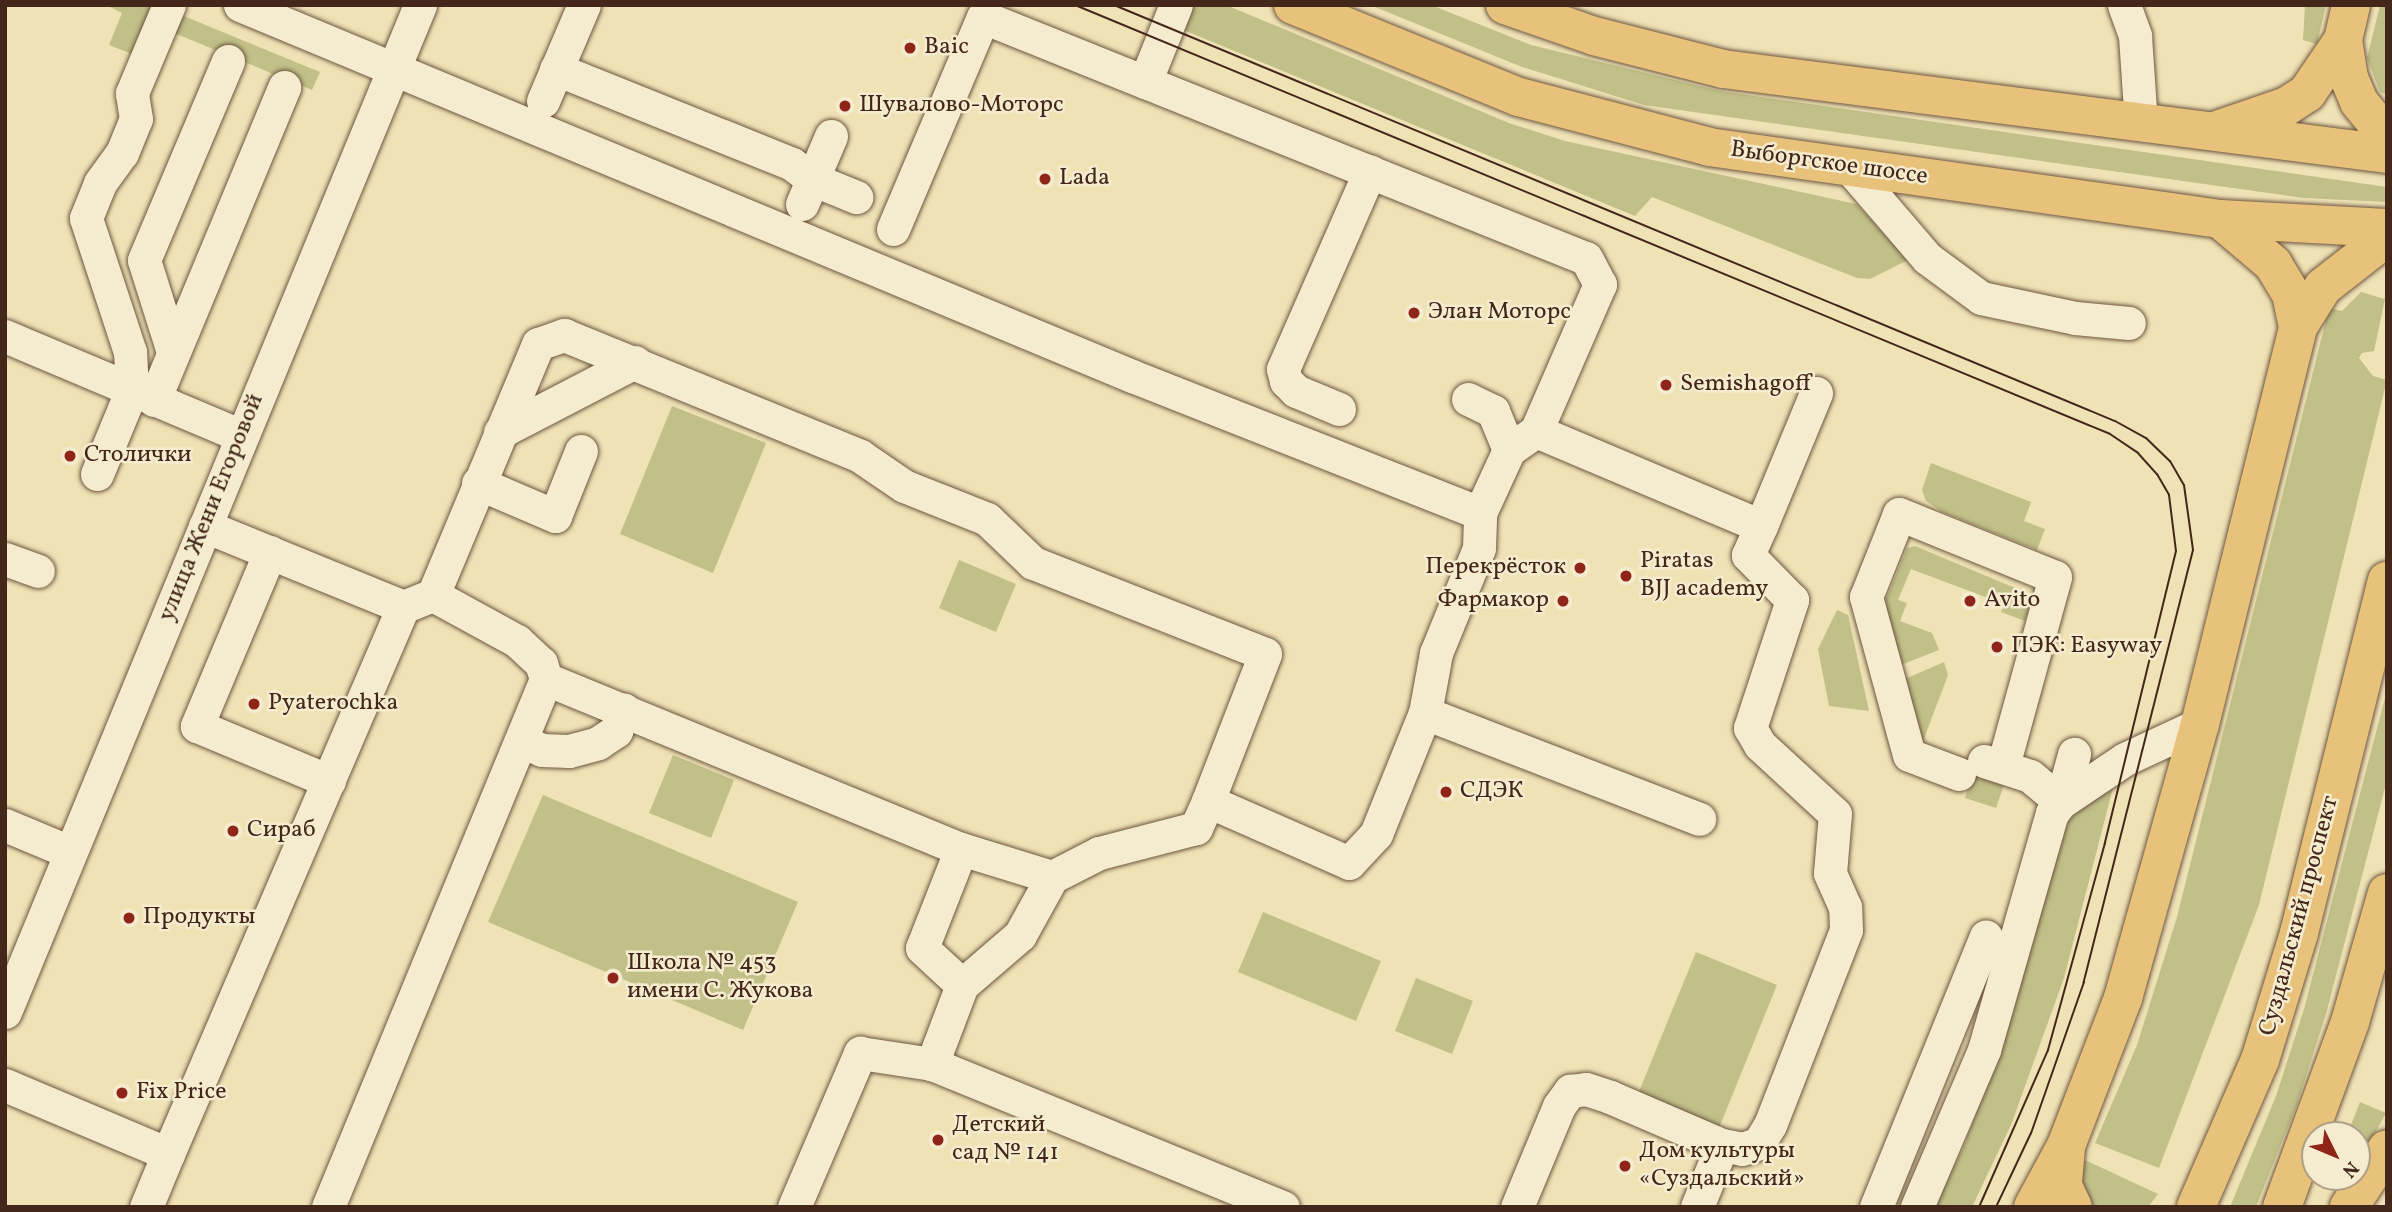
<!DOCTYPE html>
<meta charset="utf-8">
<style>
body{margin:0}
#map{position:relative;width:2392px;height:1212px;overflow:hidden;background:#efe2b5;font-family:Vollkorn,serif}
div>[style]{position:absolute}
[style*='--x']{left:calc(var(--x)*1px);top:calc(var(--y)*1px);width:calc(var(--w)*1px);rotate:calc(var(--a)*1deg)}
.green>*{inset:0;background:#c1c088}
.roads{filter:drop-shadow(0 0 2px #6e5641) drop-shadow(0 0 2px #6e5641)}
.minor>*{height:33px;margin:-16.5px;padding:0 16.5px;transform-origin:16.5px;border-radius:16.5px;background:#f5eccf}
.major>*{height:38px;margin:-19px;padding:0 19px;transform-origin:19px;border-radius:19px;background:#e8c17a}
.tram>*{height:2px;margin:-1px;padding:0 1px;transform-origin:1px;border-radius:1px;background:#43271a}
.dots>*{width:19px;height:19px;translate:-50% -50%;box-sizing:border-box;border:4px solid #f5eccf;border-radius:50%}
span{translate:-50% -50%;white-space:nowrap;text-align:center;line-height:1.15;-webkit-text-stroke:5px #f5eccf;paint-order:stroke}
.poi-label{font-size:24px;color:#43271a}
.left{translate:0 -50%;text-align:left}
.right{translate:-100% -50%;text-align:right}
.street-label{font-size:24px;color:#43271a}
.frame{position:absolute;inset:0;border:7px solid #43271a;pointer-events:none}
.north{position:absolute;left:2301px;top:1121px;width:70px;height:70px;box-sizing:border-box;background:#f5eccf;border:2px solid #ae9d87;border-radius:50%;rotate:133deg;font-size:19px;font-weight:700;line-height:28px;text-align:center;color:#43271a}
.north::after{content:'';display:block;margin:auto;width:24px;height:32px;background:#8f2418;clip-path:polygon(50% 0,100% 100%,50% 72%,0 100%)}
</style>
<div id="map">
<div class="green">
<i style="clip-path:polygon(106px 5px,158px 5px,137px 56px,109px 45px,122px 13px)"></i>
<i style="clip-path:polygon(1192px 5px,1226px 5px,1509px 123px,1565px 141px,1856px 204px,1910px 259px,1870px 279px,1857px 278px,1652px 197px,1635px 216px,1181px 29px)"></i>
<i style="clip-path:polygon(1370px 5px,1431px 5px,1531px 45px,1720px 91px,2387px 187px,2387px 202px,2304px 198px,1644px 105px,1522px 67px)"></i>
<i style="clip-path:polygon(2305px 5px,2326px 5px,2317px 44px,2303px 40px)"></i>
<i style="clip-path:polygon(2380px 5px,2387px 5px,2387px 95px,2380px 92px,2367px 58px)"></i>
<i style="clip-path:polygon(174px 12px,320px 72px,312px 90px,167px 30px)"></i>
<i style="clip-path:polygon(2361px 292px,2385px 299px,2374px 351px,2362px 353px,2359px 358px,2373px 376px,2387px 380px,2259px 905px,2159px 1168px,2095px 1143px,2137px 1045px,2177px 917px,2329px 308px,2342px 311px)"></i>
<i style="clip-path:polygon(672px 406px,766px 443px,713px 573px,620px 534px)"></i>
<i style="clip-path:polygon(1931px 463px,2031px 502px,2024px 521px,2045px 529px,2037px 550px,1942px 512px,1926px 501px,1922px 490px)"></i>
<i style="clip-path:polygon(1915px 546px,2027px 593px,2030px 604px,2025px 621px,2001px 612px,2004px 604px,1911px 569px,1898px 600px,1907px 603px,1900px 621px,1932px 633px,1939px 650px,1898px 666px,1885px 623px,1885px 602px,1907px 548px)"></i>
<i style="clip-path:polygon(959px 560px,1016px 584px,996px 632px,939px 608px)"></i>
<i style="clip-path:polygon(1837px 610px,1848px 615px,1869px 711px,1829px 706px,1818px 649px)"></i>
<i style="clip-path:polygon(1944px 662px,1948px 675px,1922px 744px,1896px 683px)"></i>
<i style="clip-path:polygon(2387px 690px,2387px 780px,2326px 1014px,2297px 1104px,2256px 1207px,2230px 1207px,2276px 1096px,2304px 1009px)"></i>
<i style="clip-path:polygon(673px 755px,734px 780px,711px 838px,649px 813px)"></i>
<i style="clip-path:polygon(1971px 775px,2004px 785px,1996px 808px,1965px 798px)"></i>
<i style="clip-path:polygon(2115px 780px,2064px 978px,2011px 1125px,1972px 1207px,1934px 1207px,1963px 1148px,1998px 1055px,2065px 829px,2073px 813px)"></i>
<i style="clip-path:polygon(543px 795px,798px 902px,743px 1030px,488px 922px)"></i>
<i style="clip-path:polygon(1263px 912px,1381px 961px,1356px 1021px,1238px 972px)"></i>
<i style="clip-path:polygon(1696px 952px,1777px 985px,1719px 1128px,1638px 1094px)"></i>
<i style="clip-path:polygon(1416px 978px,1473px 1001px,1452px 1054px,1395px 1031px)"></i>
<i style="clip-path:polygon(2360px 1102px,2386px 1113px,2357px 1166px,2357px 1135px,2347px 1135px)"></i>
<i style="clip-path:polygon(2085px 1160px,2158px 1194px,2148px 1207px,2093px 1207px,2084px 1196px,2080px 1175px)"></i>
</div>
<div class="roads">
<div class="minor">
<i style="--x:240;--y:5;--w:966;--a:22.58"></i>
<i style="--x:1132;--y:376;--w:374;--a:21.5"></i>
<i style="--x:2124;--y:5;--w:33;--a:70"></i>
<i style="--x:2135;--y:36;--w:87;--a:86.1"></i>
<i style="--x:556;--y:69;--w:254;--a:21.9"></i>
<i style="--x:792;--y:164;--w:25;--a:37"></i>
<i style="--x:812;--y:179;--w:48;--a:22.2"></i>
<i style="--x:1145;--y:82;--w:475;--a:21.8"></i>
<i style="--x:1586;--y:258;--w:30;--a:62"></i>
<i style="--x:1600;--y:284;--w:160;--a:113.5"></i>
<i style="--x:543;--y:101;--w:104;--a:-66.9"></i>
<i style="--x:1849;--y:167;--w:120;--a:49.4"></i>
<i style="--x:1927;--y:258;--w:67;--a:36.5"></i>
<i style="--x:1981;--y:298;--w:96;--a:12"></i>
<i style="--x:2075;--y:318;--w:54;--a:5.3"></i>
<i style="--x:802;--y:204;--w:74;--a:-66.9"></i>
<i style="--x:893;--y:229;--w:230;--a:-67"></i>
<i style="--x:983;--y:17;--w:175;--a:21.9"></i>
<i style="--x:1145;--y:82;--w:83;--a:-68.1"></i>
<i style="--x:5;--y:336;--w:257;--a:22.9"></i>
<i style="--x:173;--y:352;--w:96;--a:-107.5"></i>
<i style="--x:144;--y:260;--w:216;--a:-67.1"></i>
<i style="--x:1468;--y:399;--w:28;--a:26"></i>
<i style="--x:1493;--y:411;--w:42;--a:67.7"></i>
<i style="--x:154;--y:400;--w:339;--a:-67.4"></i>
<i style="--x:1339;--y:409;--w:47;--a:-157.3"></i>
<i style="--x:1296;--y:391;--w:14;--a:-135"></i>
<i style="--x:1286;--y:381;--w:12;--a:-104"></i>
<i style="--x:1283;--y:369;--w:216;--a:-66.3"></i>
<i style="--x:500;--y:432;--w:152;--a:-27.4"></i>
<i style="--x:97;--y:474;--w:92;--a:-67.6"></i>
<i style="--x:132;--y:389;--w:37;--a:-93"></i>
<i style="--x:130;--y:352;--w:141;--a:-108.2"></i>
<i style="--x:86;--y:218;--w:38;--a:-68"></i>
<i style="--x:100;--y:183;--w:37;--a:-54"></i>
<i style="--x:122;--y:153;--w:37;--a:-68"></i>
<i style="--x:136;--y:119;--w:26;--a:-99"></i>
<i style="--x:132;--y:93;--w:95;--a:-67.2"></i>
<i style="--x:478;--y:483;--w:84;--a:23.2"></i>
<i style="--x:555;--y:516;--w:70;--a:-68.2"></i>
<i style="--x:205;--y:526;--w:214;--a:22.2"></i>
<i style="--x:403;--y:607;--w:32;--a:-22"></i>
<i style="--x:433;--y:595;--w:272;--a:-67.3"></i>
<i style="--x:538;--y:344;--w:28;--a:-19"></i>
<i style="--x:564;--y:335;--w:320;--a:22.2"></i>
<i style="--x:860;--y:456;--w:53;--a:34.3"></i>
<i style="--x:904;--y:486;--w:89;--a:21.7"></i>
<i style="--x:987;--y:519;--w:64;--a:43.7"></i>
<i style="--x:1033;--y:563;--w:249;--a:21.4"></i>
<i style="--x:1265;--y:654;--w:158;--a:111.2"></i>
<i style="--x:1208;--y:801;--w:154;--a:23.7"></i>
<i style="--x:1349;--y:863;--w:40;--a:-47"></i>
<i style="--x:1376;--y:834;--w:131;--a:-68"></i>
<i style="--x:1425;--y:713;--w:61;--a:-79.6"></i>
<i style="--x:1436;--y:653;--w:113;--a:-67.7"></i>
<i style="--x:1479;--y:548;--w:35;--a:-88"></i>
<i style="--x:1480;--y:513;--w:69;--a:-65.3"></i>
<i style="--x:1509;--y:450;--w:33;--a:-35"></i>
<i style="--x:1536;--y:431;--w:244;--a:22.9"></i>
<i style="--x:1761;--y:526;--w:144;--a:-67.5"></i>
<i style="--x:270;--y:552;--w:189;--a:112.8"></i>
<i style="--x:197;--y:726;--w:143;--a:22.6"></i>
<i style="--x:5;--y:559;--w:35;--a:20"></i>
<i style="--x:433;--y:595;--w:96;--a:28.7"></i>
<i style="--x:517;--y:641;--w:33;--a:43"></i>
<i style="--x:541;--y:663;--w:17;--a:73"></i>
<i style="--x:546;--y:679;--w:448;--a:22.3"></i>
<i style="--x:961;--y:849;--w:95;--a:17.1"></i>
<i style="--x:1425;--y:713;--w:294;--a:21.1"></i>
<i style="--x:521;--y:741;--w:23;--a:23"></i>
<i style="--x:542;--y:750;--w:27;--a:2"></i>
<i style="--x:569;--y:751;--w:30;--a:-15"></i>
<i style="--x:598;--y:743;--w:22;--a:-34"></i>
<i style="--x:616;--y:731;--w:23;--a:-70"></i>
<i style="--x:1984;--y:761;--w:48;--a:18.1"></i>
<i style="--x:2030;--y:776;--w:40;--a:40"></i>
<i style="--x:1959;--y:774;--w:53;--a:-159.2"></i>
<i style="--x:1909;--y:755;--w:164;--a:-105.2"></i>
<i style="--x:1866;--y:597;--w:89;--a:-68.3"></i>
<i style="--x:1899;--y:514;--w:168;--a:22"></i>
<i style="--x:2055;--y:577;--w:196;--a:105.4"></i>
<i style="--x:1208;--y:801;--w:30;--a:114"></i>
<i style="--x:1196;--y:828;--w:100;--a:165.5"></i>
<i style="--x:1099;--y:853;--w:53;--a:152.9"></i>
<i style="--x:1052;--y:877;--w:66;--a:118.9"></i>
<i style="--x:1020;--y:935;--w:77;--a:139.2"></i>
<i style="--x:962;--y:985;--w:85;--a:110.8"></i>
<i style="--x:932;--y:1064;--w:379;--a:22.2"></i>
<i style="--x:2061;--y:802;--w:50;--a:-74.8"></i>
<i style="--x:5;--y:825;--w:70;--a:22.6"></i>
<i style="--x:961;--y:849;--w:106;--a:111.5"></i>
<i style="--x:922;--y:948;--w:54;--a:42.8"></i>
<i style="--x:5;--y:1012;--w:1089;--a:-67.6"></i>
<i style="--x:5;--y:1085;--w:177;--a:22.9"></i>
<i style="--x:168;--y:1154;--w:57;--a:112.5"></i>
<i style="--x:168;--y:1154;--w:595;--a:-66.75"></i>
<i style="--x:328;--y:1207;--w:571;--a:-67.57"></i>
<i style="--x:794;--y:1207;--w:168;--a:-66.8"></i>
<i style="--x:860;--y:1053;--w:73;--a:8.7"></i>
<i style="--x:1517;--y:1207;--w:109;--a:-67.4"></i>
<i style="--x:1559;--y:1106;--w:19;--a:-54"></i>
<i style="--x:1570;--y:1091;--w:16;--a:-7"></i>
<i style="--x:1586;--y:1089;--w:25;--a:18"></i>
<i style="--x:1610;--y:1097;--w:122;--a:23.2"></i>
<i style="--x:1722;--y:1145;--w:20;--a:11"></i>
<i style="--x:1742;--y:1149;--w:18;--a:-19"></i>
<i style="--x:1759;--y:1143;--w:21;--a:-59"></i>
<i style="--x:1770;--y:1125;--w:209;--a:-68.7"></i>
<i style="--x:1846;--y:930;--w:23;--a:-92"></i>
<i style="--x:1845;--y:907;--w:37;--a:-114"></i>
<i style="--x:1830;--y:873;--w:59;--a:-85.2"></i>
<i style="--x:1835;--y:814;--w:102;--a:-137.4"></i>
<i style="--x:1760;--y:745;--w:20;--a:-120"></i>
<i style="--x:1750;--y:728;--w:135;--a:-71.8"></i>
<i style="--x:1792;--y:600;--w:63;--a:-134.4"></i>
<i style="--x:1748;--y:555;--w:32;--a:-66"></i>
<i style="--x:1697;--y:1207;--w:56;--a:-68"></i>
<i style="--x:1876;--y:1207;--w:292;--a:-67.9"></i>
<i style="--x:1917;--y:1207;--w:171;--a:-66.9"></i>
<i style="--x:1984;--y:1050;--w:247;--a:-74"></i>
<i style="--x:2052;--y:813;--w:14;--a:-51"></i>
<i style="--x:2061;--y:802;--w:77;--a:-33.9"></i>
<i style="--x:2125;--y:759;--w:83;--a:-25"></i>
</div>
<div class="major">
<i style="--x:1293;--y:5;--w:244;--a:22.2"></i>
<i style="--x:1519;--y:97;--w:196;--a:14.7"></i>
<i style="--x:1709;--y:147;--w:516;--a:8.02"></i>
<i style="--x:2220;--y:219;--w:167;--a:3.1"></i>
<i style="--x:1505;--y:5;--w:94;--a:19.2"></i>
<i style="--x:1594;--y:36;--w:133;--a:14.3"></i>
<i style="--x:1723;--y:69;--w:669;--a:7.29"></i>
<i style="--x:2343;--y:40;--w:38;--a:81"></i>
<i style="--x:2349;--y:78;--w:26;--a:67"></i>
<i style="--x:2359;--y:102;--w:44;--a:50.5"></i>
<i style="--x:2220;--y:129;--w:71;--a:-18.9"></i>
<i style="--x:2287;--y:106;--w:24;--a:-33"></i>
<i style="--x:2307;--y:93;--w:64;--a:-55.8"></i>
<i style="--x:2343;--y:40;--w:36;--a:-77"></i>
<i style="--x:2220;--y:219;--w:70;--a:40.3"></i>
<i style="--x:2273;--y:264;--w:35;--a:59"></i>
<i style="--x:2291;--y:294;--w:34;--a:78"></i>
<i style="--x:2066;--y:1148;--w:38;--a:95"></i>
<i style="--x:2063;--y:1186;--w:23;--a:65"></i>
<i style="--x:2033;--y:1207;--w:69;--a:-61.6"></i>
<i style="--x:2066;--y:1146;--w:159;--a:-68.9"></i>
<i style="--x:2123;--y:998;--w:285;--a:-74.3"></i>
<i style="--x:2200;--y:724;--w:409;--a:-76.1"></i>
<i style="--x:2298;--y:327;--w:47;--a:-58"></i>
<i style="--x:2323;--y:287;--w:81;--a:-38"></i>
<i style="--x:2196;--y:1207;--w:160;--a:-66.5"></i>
<i style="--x:2260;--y:1060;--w:133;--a:-72.9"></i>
<i style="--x:2299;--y:933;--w:363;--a:-76"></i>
<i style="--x:2282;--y:1207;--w:197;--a:-69.8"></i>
<i style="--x:2350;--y:1022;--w:134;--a:-74"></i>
<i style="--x:2349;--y:1207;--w:69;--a:-56.8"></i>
</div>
</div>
<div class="tram">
<i style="--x:1075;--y:5;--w:1120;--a:22.51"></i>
<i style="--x:2110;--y:434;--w:32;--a:34"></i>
<i style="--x:2137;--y:452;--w:30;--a:48"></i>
<i style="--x:2157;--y:474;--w:24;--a:60"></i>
<i style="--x:2169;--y:495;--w:56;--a:82.9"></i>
<i style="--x:2176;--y:551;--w:301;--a:103.7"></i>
<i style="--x:2105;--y:843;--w:215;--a:105.4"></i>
<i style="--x:2048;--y:1050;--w:171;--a:113.7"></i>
<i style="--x:1114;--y:5;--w:1084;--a:22.57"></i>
<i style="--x:2115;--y:421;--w:35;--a:29"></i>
<i style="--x:2146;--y:438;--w:33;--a:44"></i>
<i style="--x:2170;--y:461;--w:28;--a:60"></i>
<i style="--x:2184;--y:485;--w:66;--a:82.1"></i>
<i style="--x:2193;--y:550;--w:446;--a:104.2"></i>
<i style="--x:2084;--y:982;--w:160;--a:109.3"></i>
<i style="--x:2031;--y:1133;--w:82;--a:115.3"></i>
</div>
<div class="dots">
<i style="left:910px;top:48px;background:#8f2418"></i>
<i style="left:845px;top:106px;background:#8f2418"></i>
<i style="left:1045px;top:179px;background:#8f2418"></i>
<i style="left:1414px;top:313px;background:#8f2418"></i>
<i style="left:1666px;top:385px;background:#8f2418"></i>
<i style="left:70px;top:456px;background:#8f2418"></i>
<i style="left:1580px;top:568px;background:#8f2418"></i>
<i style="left:1626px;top:576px;background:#8f2418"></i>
<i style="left:1563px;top:601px;background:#8f2418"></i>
<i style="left:1970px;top:601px;background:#8f2418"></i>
<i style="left:1997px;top:647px;background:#8f2418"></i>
<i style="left:254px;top:704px;background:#8f2418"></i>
<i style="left:1446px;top:792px;background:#8f2418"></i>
<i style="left:233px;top:831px;background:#8f2418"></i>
<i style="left:129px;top:918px;background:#8f2418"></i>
<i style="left:613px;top:978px;background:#8f2418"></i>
<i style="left:122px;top:1093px;background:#8f2418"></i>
<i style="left:938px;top:1140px;background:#8f2418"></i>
<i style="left:1625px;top:1166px;background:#8f2418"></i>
</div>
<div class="poi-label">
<span class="left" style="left:924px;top:48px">Baic</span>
<span class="left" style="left:859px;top:106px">Шувалово-Моторс</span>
<span class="left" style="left:1059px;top:179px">Lada</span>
<span class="left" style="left:1428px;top:313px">Элан Моторс</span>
<span class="left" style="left:1680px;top:385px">Semishagoff</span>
<span class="left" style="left:84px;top:456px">Столички</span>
<span class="left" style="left:1640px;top:576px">Piratas<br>BJJ academy</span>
<span class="right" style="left:1566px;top:568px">Перекрёсток</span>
<span class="right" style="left:1549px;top:601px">Фармакор</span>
<span class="left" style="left:1984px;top:601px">Avito</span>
<span class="left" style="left:2011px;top:647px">ПЭК: Easyway</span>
<span class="left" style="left:268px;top:704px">Pyaterochka</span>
<span class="left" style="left:1460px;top:792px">СДЭК</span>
<span class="left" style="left:247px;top:831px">Сираб</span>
<span class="left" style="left:143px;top:918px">Продукты</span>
<span class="left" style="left:627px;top:978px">Школа № 453<br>имени С. Жукова</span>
<span class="left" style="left:136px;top:1093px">Fix Price</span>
<span class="left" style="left:952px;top:1140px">Детский<br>сад № 141</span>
<span class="left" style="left:1639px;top:1166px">Дом культуры<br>«Суздальский»</span>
</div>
<div class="street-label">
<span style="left:1829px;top:164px;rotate:8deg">Выборгское шоссе</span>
<span style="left:212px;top:508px;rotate:-68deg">улица Жени Егоровой</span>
<span style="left:2300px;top:916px;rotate:-75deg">Суздальский проспект</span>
</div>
<div class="frame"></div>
<div class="north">N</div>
</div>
